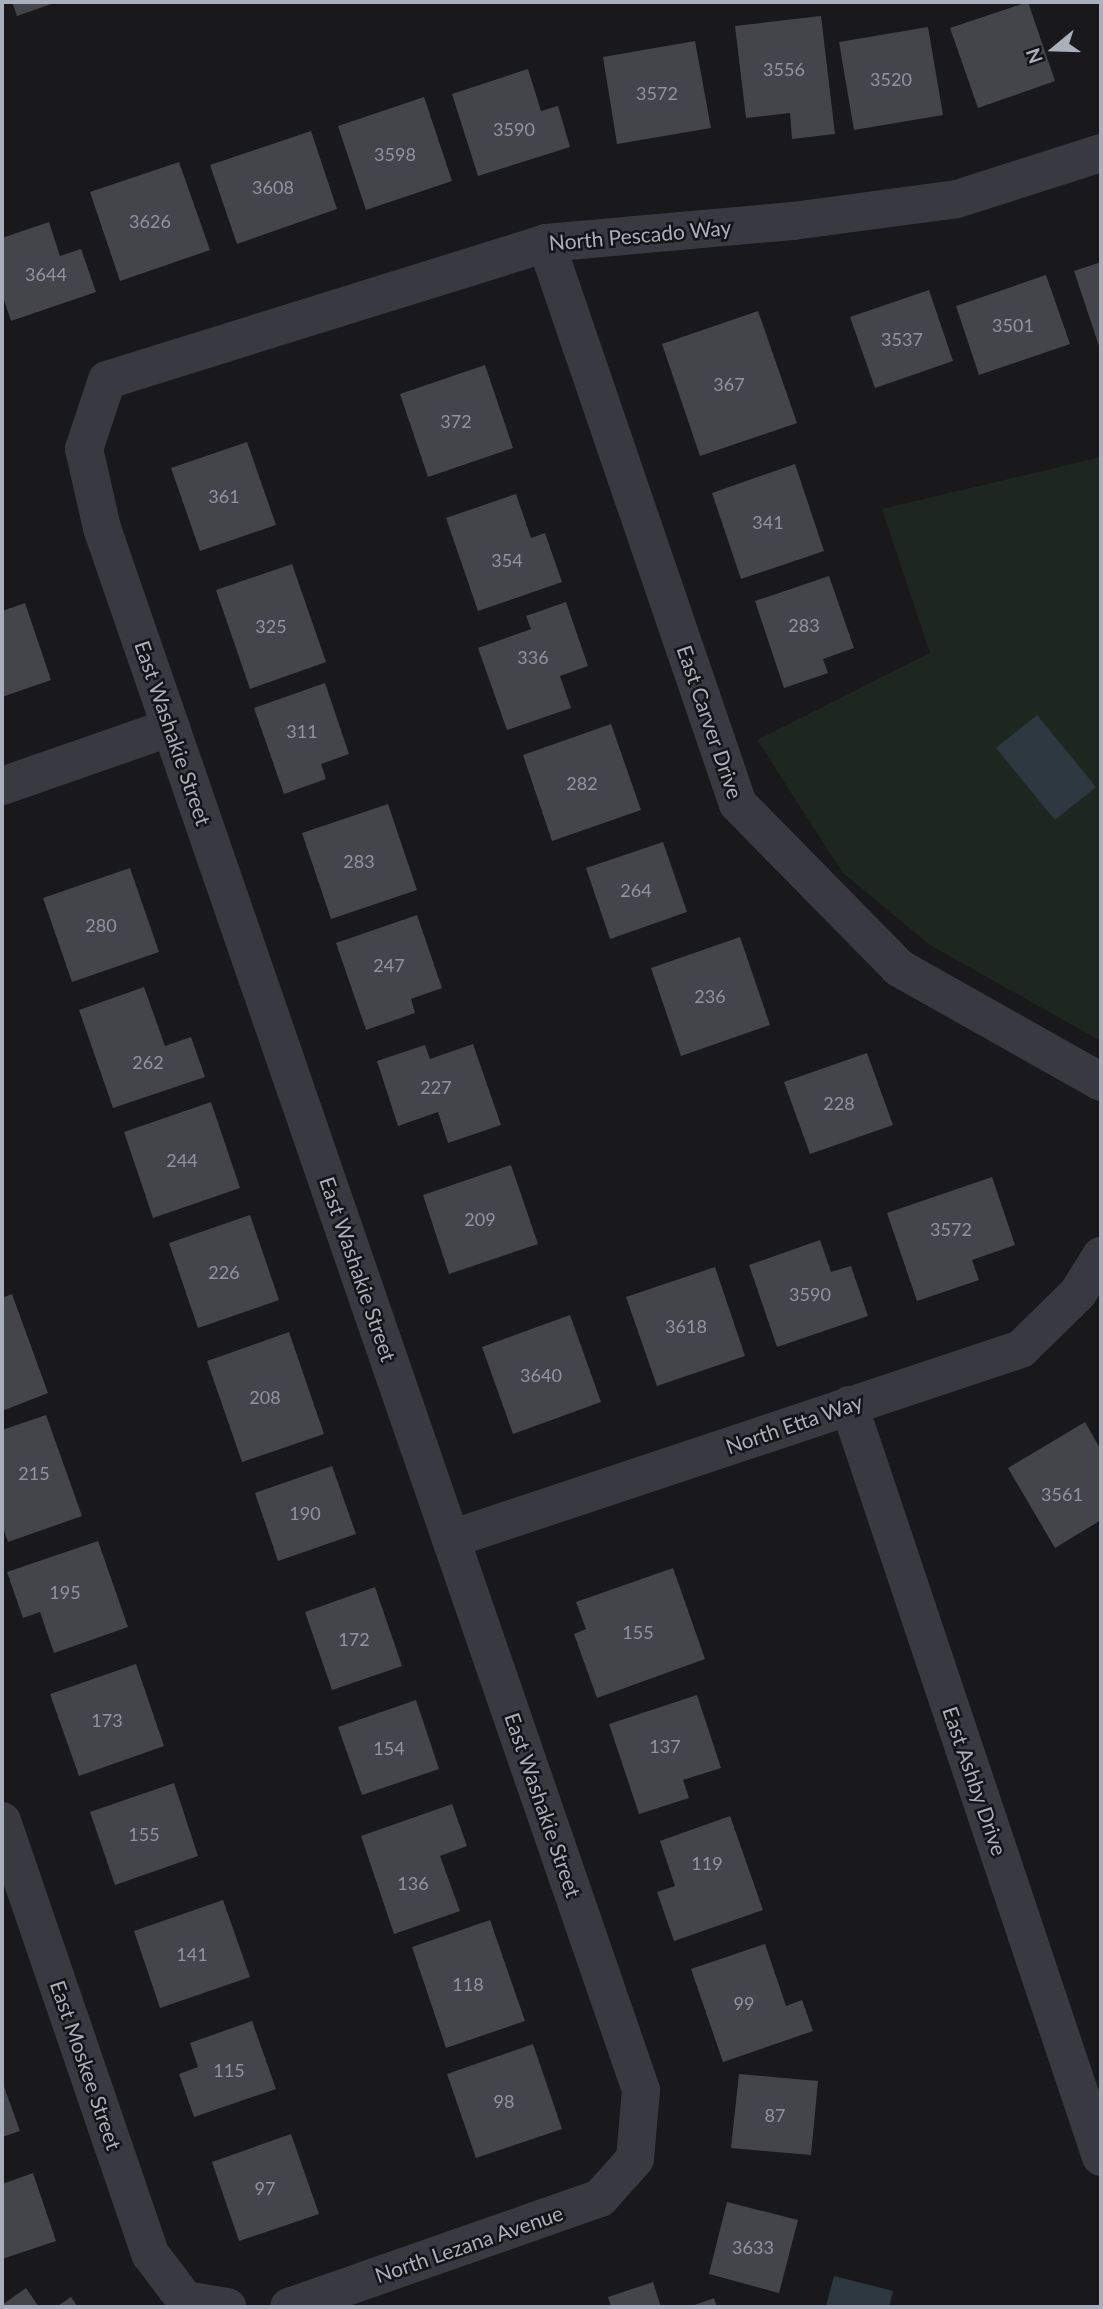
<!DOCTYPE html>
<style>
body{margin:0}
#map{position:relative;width:1103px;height:2309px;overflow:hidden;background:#19191b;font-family:Lato,sans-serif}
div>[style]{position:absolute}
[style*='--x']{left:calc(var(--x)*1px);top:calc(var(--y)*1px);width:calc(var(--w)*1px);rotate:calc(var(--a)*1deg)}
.green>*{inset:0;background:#1e271f}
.water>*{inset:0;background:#2d3841}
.building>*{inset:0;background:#44444b}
.minor>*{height:38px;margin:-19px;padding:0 19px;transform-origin:19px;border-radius:19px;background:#393a41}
span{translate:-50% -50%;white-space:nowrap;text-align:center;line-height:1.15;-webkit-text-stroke:5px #141316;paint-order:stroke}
.number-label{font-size:18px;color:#9094a0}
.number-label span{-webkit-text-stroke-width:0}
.street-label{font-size:21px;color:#aaafbc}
.frame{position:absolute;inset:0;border:4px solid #aaafbc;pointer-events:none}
.north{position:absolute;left:1019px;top:14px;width:70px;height:70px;-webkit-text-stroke:5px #141316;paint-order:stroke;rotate:251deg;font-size:19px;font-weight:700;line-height:28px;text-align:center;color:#aaafbc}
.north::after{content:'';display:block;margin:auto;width:24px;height:32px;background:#aaafbc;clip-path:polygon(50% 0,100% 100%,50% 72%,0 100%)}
</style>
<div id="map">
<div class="green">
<i style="clip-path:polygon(1101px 457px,1101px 1041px,930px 945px,843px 873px,757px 740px,930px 653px,882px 509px)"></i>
</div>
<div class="water">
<i style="clip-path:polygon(1037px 715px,1096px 787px,1055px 820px,996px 748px)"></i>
<i style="clip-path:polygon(834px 2276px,893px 2291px,889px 2307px,826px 2306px)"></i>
</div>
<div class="building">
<i style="clip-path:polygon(12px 2px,57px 2px,17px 16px)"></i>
<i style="clip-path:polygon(1028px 2px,1055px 81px,978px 108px,950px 28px)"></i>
<i style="clip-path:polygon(821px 16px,835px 134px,792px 139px,790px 113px,746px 118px,735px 26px)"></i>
<i style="clip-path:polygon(928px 27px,943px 115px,854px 130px,839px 42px)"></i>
<i style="clip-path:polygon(695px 41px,711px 128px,617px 144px,603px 57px)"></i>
<i style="clip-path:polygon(528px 69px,541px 111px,558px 106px,570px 147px,478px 176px,452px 94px)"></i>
<i style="clip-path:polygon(424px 97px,452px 181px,366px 210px,338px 126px)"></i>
<i style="clip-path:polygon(311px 131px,337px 209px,237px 244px,210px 165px)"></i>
<i style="clip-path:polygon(179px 162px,210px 250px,120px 281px,90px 192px)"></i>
<i style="clip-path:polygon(49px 222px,60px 256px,81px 249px,96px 292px,11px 321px,2px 294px,2px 238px)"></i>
<i style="clip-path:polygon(1101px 262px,1101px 352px,1074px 271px)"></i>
<i style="clip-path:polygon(1046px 275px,1070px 344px,979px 375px,956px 306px)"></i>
<i style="clip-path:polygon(929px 290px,953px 361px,875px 388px,850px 317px)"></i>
<i style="clip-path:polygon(758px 311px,797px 423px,700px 456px,662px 344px)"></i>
<i style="clip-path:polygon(485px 365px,513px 448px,428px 477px,400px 394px)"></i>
<i style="clip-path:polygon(247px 442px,276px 525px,200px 551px,171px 468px)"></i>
<i style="clip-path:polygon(795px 464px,824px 551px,741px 579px,712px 493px)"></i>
<i style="clip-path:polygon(516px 494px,531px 538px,545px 533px,562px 582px,478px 611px,446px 518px)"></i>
<i style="clip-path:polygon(292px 564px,326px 662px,250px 689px,216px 590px)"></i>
<i style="clip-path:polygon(829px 576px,854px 648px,823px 659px,828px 673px,784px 688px,755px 601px)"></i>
<i style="clip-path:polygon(566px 602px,588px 666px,560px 676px,571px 708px,507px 730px,478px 648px,531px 629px,526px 616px)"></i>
<i style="clip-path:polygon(25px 603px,51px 680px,2px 697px,2px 611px)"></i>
<i style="clip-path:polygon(325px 683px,349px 754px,321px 764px,326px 779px,284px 794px,254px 708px)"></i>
<i style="clip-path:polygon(611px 724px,641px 810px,552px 841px,523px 755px)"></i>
<i style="clip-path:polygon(388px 804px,417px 890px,331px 919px,302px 833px)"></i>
<i style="clip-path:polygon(663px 842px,687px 912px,610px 939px,586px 868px)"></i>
<i style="clip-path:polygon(130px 868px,159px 952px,72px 982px,43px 898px)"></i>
<i style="clip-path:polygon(417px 915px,442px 988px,411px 999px,415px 1013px,366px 1030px,336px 943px)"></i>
<i style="clip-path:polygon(740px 937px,770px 1025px,681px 1056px,651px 968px)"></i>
<i style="clip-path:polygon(144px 987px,165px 1046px,191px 1037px,205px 1077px,113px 1108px,79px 1010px)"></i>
<i style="clip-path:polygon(473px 1044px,501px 1125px,448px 1143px,438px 1112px,398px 1126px,377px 1061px,425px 1045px,430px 1059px)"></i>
<i style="clip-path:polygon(867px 1053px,893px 1125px,810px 1154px,784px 1082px)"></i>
<i style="clip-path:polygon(211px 1102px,240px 1188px,153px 1218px,124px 1132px)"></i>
<i style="clip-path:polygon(511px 1165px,538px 1244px,449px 1274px,423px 1195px)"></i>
<i style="clip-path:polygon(992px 1177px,1015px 1245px,972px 1260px,979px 1280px,917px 1301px,887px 1213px)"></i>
<i style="clip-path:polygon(250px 1215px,279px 1300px,198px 1328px,169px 1243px)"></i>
<i style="clip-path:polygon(820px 1240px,831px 1272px,851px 1266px,868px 1316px,777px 1347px,749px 1265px)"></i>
<i style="clip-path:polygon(715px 1267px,745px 1356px,657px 1386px,626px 1297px)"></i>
<i style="clip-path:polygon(12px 1294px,48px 1393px,2px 1411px,2px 1298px)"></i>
<i style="clip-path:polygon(570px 1315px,601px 1402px,513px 1434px,482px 1347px)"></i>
<i style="clip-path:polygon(289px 1332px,324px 1434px,242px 1462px,207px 1361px)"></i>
<i style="clip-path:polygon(46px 1415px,82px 1516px,8px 1542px,2px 1525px,2px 1430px)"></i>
<i style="clip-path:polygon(1085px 1422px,1101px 1450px,1101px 1520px,1055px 1548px,1008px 1468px)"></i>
<i style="clip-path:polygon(332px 1466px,356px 1534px,278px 1561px,255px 1493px)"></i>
<i style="clip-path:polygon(98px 1541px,128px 1627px,54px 1653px,40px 1612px,23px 1618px,7px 1572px)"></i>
<i style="clip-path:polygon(673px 1568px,705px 1659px,597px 1698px,574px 1634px,586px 1629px,576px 1602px)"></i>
<i style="clip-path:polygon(375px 1587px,402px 1666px,332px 1690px,305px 1612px)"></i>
<i style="clip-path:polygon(136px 1664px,164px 1746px,79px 1776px,50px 1694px)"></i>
<i style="clip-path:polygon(697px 1695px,721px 1768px,683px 1780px,689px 1798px,639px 1814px,609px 1724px)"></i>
<i style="clip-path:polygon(416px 1700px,439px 1769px,362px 1795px,338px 1727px)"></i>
<i style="clip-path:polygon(174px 1783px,198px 1856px,115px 1885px,90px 1812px)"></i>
<i style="clip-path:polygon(452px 1804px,467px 1846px,440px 1856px,460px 1911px,394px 1934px,361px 1836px)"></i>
<i style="clip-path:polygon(730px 1816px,763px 1910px,674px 1941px,657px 1892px,675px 1886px,660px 1841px)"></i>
<i style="clip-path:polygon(223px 1900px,250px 1977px,160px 2008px,134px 1931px)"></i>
<i style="clip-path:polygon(490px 1920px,525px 2021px,446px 2048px,412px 1947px)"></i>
<i style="clip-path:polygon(765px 1944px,786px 2006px,802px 2000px,813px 2031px,723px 2062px,691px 1969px)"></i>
<i style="clip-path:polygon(252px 2021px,276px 2089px,194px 2117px,179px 2074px,198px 2067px,190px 2043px)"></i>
<i style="clip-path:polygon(533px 2044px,562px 2129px,476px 2158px,447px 2074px)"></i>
<i style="clip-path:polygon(739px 2074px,818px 2081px,811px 2155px,731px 2148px)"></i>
<i style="clip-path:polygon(2px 2081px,20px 2131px,2px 2137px)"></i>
<i style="clip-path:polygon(291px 2134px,319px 2214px,239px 2241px,212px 2162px)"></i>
<i style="clip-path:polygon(33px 2173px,56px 2241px,2px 2259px,2px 2184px)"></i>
<i style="clip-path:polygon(727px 2202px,798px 2220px,779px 2293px,709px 2274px)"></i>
<i style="clip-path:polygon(653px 2282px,661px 2307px,611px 2307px,608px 2297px)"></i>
<i style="clip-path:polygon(26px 2288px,39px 2307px,2px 2307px,2px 2305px)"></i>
<i style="clip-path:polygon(71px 2297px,78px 2307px,56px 2307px)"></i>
<i style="clip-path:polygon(714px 2298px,717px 2307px,689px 2307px)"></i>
</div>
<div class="minor">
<i style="--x:546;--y:243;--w:593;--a:71.11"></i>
<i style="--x:738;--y:804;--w:230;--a:45.5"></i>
<i style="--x:899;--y:968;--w:232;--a:29.4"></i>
<i style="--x:2;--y:786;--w:179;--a:-19.2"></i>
<i style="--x:849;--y:1405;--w:793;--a:71.47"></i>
<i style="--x:451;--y:1539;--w:601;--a:-18.43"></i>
<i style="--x:1021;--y:1349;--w:80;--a:-44.5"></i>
<i style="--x:1078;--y:1293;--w:44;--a:-58.1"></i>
<i style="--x:2;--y:1821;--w:459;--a:71.1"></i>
<i style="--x:151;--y:2255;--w:56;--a:52.9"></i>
<i style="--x:185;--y:2300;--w:43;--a:9.5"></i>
<i style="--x:289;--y:2307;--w:330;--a:-19.3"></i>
<i style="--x:600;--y:2198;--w:52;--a:-48.1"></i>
<i style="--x:635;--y:2159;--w:69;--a:-85"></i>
<i style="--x:641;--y:2090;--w:1652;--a:-109.04"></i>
<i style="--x:102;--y:528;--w:81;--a:-102.8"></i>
<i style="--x:84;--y:449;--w:73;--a:-71.6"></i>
<i style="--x:107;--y:380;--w:460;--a:-17.3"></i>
<i style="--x:546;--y:243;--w:248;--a:-5.1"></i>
<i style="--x:793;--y:221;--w:165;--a:-7.6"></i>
<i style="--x:957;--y:199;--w:151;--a:-17.7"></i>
</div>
<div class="number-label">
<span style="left:784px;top:69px">3556</span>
<span style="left:891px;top:79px">3520</span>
<span style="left:657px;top:93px">3572</span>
<span style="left:514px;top:129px">3590</span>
<span style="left:395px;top:154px">3598</span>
<span style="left:273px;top:187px">3608</span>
<span style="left:150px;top:221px">3626</span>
<span style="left:46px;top:274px">3644</span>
<span style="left:1013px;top:325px">3501</span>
<span style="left:902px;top:339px">3537</span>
<span style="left:729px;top:384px">367</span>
<span style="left:456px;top:421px">372</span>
<span style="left:224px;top:496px">361</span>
<span style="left:768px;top:522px">341</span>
<span style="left:507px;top:560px">354</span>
<span style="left:804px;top:625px">283</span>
<span style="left:271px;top:626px">325</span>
<span style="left:533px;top:657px">336</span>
<span style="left:302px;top:731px">311</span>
<span style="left:582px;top:783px">282</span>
<span style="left:359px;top:861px">283</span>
<span style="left:636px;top:890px">264</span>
<span style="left:101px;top:925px">280</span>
<span style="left:389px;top:965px">247</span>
<span style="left:710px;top:996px">236</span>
<span style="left:148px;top:1062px">262</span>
<span style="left:436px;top:1087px">227</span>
<span style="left:839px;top:1103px">228</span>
<span style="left:182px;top:1160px">244</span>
<span style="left:480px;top:1219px">209</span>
<span style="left:951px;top:1229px">3572</span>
<span style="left:224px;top:1272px">226</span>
<span style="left:810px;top:1294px">3590</span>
<span style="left:686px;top:1326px">3618</span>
<span style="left:541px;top:1375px">3640</span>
<span style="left:265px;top:1397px">208</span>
<span style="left:34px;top:1473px">215</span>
<span style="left:1062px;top:1494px">3561</span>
<span style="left:305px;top:1513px">190</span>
<span style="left:65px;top:1592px">195</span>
<span style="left:638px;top:1632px">155</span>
<span style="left:354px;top:1639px">172</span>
<span style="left:107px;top:1720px">173</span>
<span style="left:665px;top:1746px">137</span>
<span style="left:389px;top:1748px">154</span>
<span style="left:144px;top:1834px">155</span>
<span style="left:707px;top:1863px">119</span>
<span style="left:413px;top:1883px">136</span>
<span style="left:192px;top:1954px">141</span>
<span style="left:468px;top:1984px">118</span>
<span style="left:744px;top:2003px">99</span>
<span style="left:229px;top:2070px">115</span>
<span style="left:504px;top:2101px">98</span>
<span style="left:775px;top:2115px">87</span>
<span style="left:265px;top:2188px">97</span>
<span style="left:753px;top:2247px">3633</span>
</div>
<div class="street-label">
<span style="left:640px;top:235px;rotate:-5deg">North Pescado Way</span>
<span style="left:710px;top:722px;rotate:71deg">East Carver Drive</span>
<span style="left:173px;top:733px;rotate:71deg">East Washakie Street</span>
<span style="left:358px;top:1269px;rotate:71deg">East Washakie Street</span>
<span style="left:794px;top:1424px;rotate:-19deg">North Etta Way</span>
<span style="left:975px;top:1781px;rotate:71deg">East Ashby Drive</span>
<span style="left:543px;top:1805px;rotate:71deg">East Washakie Street</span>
<span style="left:86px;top:2065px;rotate:71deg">East Moskee Street</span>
<span style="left:469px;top:2244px;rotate:-19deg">North Lezana Avenue</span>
</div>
<div class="frame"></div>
<div class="north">N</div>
</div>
